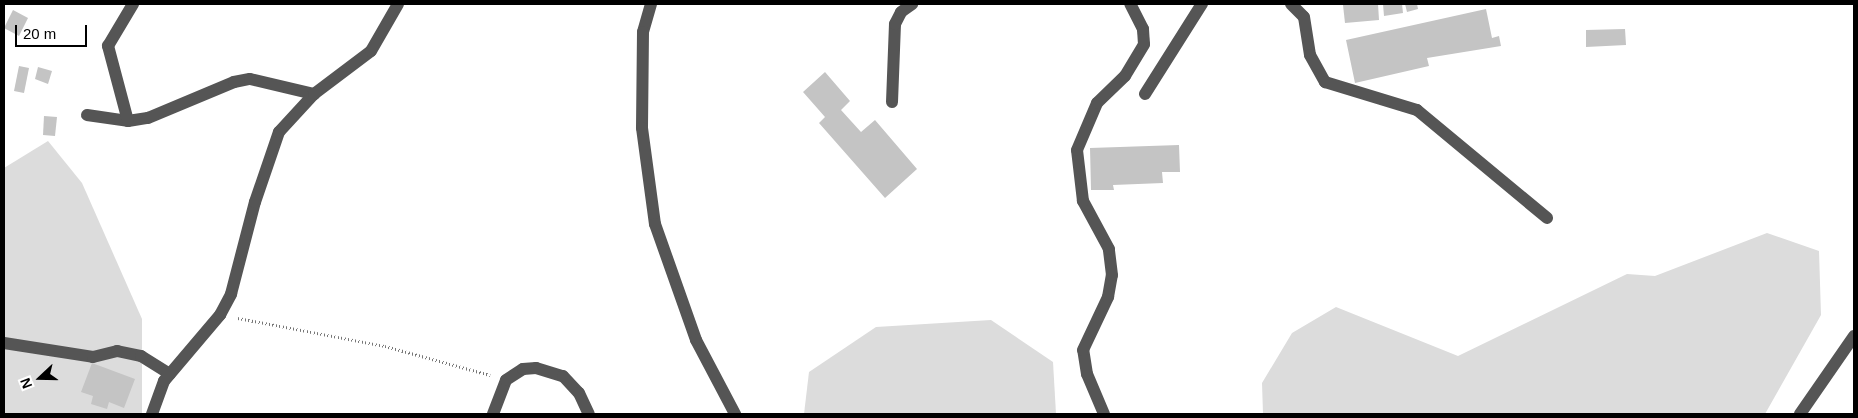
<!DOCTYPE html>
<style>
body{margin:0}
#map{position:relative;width:1858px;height:418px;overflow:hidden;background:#fff;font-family:Helvetica,sans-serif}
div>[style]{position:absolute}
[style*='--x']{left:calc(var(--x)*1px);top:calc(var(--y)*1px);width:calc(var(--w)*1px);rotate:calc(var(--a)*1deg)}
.green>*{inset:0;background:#dcdcdc}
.building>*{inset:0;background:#c4c4c4}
.path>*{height:3px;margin-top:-1.5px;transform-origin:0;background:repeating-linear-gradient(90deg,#777 0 1px,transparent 0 3.5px)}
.minor>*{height:12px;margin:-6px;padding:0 6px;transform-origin:6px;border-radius:6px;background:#555}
span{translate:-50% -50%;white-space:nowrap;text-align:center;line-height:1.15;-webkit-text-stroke:4.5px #fff;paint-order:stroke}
.frame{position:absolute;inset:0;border:5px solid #000;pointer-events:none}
.north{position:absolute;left:15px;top:353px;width:50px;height:50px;-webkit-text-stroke:4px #fff;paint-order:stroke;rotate:249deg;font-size:14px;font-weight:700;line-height:20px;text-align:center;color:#000}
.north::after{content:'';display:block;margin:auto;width:18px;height:22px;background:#000;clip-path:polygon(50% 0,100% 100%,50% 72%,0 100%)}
.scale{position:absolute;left:15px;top:25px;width:72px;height:22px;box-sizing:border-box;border:2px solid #000;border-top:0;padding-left:6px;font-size:15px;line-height:18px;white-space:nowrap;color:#000;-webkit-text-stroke:4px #fff;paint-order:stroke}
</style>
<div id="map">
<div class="green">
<i style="clip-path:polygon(48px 141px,82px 183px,142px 319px,142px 414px,4px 414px,4px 168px)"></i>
<i style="clip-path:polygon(1767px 233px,1819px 251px,1821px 315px,1765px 414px,1263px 414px,1262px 383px,1292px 333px,1336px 307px,1458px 356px,1627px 274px,1655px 276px)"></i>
<i style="clip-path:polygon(991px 320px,1053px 362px,1056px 414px,804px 414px,809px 372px,876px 327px)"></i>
</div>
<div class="building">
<i style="clip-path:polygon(1358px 4px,1378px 4px,1379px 20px,1345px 23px,1343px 5px)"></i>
<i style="clip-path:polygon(1383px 4px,1402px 4px,1403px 13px,1384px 16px)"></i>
<i style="clip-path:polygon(1405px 4px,1417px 4px,1418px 9px,1407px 12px)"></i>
<i style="clip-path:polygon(1486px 9px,1492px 38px,1499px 36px,1501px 46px,1427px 58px,1429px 66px,1355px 83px,1346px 40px)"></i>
<i style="clip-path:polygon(13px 10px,28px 18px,19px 36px,4px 28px)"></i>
<i style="clip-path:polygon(1625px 29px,1626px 45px,1586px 47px,1586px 30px)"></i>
<i style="clip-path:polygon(19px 66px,29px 68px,24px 93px,14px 91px)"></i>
<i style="clip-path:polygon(38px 67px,52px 71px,48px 84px,35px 79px)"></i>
<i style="clip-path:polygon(825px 72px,850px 101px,841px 110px,861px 132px,875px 120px,917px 169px,885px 198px,819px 123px,825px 117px,803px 92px)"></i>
<i style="clip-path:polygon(44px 116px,57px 117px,55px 136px,43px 135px)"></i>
<i style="clip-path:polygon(1179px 145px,1180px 172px,1162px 172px,1163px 183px,1113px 185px,1114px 190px,1091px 190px,1090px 148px)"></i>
<i style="clip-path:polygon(92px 363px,135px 379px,124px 408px,109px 402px,107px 409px,91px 404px,93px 396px,81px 392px)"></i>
</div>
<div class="path">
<i style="--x:238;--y:318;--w:150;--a:10.8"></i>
<i style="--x:385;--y:346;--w:109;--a:15.4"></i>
</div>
<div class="minor">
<i style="--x:651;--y:4;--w:29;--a:106"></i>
<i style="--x:643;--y:32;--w:96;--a:90.6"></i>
<i style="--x:642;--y:128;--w:97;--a:82.3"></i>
<i style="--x:655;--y:224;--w:123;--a:70.5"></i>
<i style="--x:696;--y:340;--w:84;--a:62.2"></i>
<i style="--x:1291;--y:4;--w:18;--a:45"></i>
<i style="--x:1304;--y:17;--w:38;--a:81"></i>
<i style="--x:1310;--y:55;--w:31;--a:61"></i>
<i style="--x:1325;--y:82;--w:96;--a:16.9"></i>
<i style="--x:1417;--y:110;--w:169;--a:39.7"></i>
<i style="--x:1145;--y:94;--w:107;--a:-57.7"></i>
<i style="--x:892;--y:102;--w:78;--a:-87.8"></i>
<i style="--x:895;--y:24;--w:13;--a:-63"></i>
<i style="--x:901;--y:12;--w:14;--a:-36"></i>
<i style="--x:87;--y:115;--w:41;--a:8.3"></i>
<i style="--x:128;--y:121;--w:20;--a:-9"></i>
<i style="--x:148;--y:118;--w:93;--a:-22.7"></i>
<i style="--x:234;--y:82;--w:16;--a:-11"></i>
<i style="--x:250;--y:79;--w:66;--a:13.2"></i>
<i style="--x:128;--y:121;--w:78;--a:-104.9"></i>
<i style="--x:108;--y:46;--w:49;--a:-59.2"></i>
<i style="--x:4;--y:343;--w:90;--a:8.9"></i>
<i style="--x:93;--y:357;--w:25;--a:-14"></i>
<i style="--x:117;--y:351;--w:25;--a:12"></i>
<i style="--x:141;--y:356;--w:34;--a:32"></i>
<i style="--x:152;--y:414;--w:35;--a:-70"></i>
<i style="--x:164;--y:381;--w:87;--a:-49.7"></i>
<i style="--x:220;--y:315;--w:24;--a:-62"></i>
<i style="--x:231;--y:294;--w:95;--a:-75.4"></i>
<i style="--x:255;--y:202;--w:74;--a:-71.1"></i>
<i style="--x:279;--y:132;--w:52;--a:-47.4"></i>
<i style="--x:314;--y:94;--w:71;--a:-37"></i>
<i style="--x:371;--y:51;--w:54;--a:-60.1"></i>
<i style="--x:493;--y:414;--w:36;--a:-69"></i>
<i style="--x:506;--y:380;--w:20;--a:-33"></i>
<i style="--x:523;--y:369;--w:13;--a:-4"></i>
<i style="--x:536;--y:368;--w:28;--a:17"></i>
<i style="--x:563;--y:376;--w:23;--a:47"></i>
<i style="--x:579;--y:393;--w:23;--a:65"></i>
<i style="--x:1104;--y:414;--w:43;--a:-113"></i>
<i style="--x:1087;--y:374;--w:24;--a:-99"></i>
<i style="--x:1083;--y:350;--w:59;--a:-64.7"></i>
<i style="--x:1108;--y:297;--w:22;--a:-80"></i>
<i style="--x:1112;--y:275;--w:26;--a:-97"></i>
<i style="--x:1109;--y:249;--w:55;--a:-118.4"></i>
<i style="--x:1083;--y:201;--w:51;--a:-96.7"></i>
<i style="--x:1077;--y:150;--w:51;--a:-66.9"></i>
<i style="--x:1097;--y:103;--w:39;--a:-44"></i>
<i style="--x:1125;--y:76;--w:37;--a:-59"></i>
<i style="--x:1144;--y:44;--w:15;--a:-94"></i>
<i style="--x:1143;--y:29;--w:28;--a:-117"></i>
<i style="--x:1800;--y:414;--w:95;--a:-55.3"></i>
</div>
<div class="frame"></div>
<div class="north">N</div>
<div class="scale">20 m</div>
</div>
